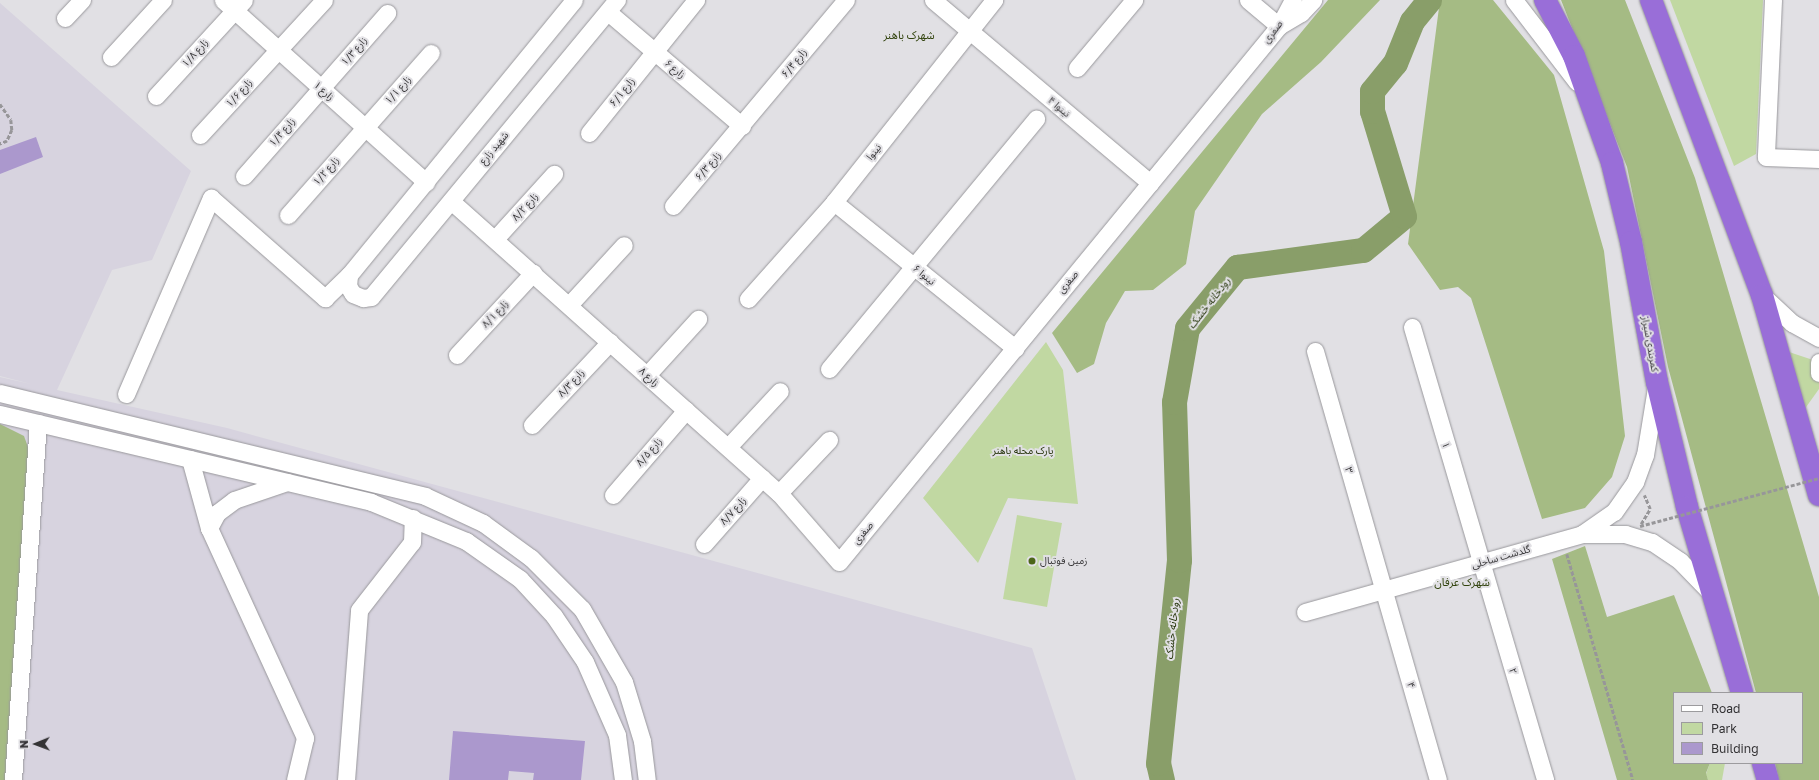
<!DOCTYPE html>
<meta charset="utf-8">
<style>
body{margin:0}
#map{position:relative;width:1819px;height:780px;overflow:hidden;background:#e1e0e4;font-family:"Golos Text","Noto Sans Arabic",sans-serif}
div>[style]{position:absolute}
[style*='--x']{left:calc(var(--x)*1px);top:calc(var(--y)*1px);width:calc(var(--w)*1px);rotate:calc(var(--a)*1deg)}
.built>*{inset:0;background:#d7d3df}
.green>*{inset:0;background:#c1d8a2}
.forest>*{inset:0;background:#a5bb84}
.river>*{height:25px;margin:-12.5px;padding:0 12.5px;transform-origin:12.5px;border-radius:12.5px;background:#899e69}
.building>*{inset:0;background:#ab98cd}
.path>*{height:2.5px;margin-top:-1.25px;transform-origin:0;background:repeating-linear-gradient(90deg,#979699 0 4px,transparent 0 6px)}
.roads{filter:drop-shadow(0 0 1px #99989c) drop-shadow(0 0 1px #99989c)}
.minor>*{height:17px;margin:-8.5px;padding:0 8.5px;transform-origin:8.5px;border-radius:8.5px;background:#fff}
.highway>*{height:22px;margin:-11px;padding:0 11px;transform-origin:11px;border-radius:11px;background:#996ed8}
.path-bridge>*{height:2.5px;margin-top:-1.25px;transform-origin:0;background:repeating-linear-gradient(90deg,#979699 0 4px,transparent 0 6px)}
.dots>*{width:11px;height:11px;translate:-50% -50%;box-sizing:border-box;border:2px solid #e1e0e4;border-radius:50%}
span{translate:-50% -50%;white-space:nowrap;text-align:center;line-height:1.15;-webkit-text-stroke:4px #e1e0e4;paint-order:stroke}
.street-label{font-size:10px;color:#343335}
.park-label{font-size:10px;color:#223006}
.poi-label{font-size:10px;color:#343335}
.left{translate:0 -50%;text-align:left}
.neighbourhood-label{font-size:11px;color:#31430d}
.water-label{font-size:11px;color:#28370e;font-style:italic}
.legend{position:absolute;left:1673px;top:692px;width:130px;height:72px;box-sizing:border-box;background:#e1e0e4;border:1px solid #9c9b9e;margin:0;padding:5px 7px;list-style:none;font-size:12px;color:#343335}
.legend li{display:flex;align-items:center;gap:8px;height:20px}
.legend b{width:20px;border:1px solid #9c9b9e}
.north{position:absolute;left:16px;top:724px;width:40px;height:40px;-webkit-text-stroke:3px #e1e0e4;paint-order:stroke;rotate:269deg;font-size:11px;font-weight:700;line-height:16px;text-align:center;color:#343335}
.north::after{content:'';display:block;margin:auto;width:14px;height:18px;background:#343335;clip-path:polygon(50% 0,100% 100%,50% 72%,0 100%)}
</style>
<div id="map">
<div class="built">
<i style="clip-path:polygon(0 3px,191px 171px,152px 260px,112px 270px,57px 390px,227px 428px,1032px 648px,1076px 780px,0 780px,0 377px,31px 384px,0 376px)"></i>
</div>
<div class="green">
<i style="clip-path:polygon(1670px 0,1763px 0,1756px 154px,1734px 166px)"></i>
<i style="clip-path:polygon(1046px 342px,1063px 370px,1078px 504px,1008px 498px,978px 563px,923px 498px)"></i>
<i style="clip-path:polygon(1789px 352px,1819px 362px,1819px 389px,1804px 410px)"></i>
<i style="clip-path:polygon(1017px 515px,1062px 523px,1047px 607px,1003px 599px)"></i>
<i style="clip-path:polygon(1710px 763px,1725px 763px,1722px 780px,1708px 780px,1706px 774px)"></i>
</div>
<div class="forest">
<i style="clip-path:polygon(1328px 0,1380px 0,1321px 62px,1262px 114px,1195px 211px,1186px 264px,1153px 290px,1125px 291px,1106px 323px,1094px 364px,1077px 373px,1052px 333px)"></i>
<i style="clip-path:polygon(1440px 0,1493px 0,1554px 75px,1604px 251px,1625px 436px,1612px 477px,1585px 508px,1542px 519px,1471px 298px,1458px 287px,1440px 290px,1408px 244px)"></i>
<i style="clip-path:polygon(1561px 0,1625px 0,1695px 178px,1819px 597px,1819px 780px,1779px 780px,1775px 763px,1802px 763px,1802px 693px,1756px 693px,1668px 367px,1627px 167px)"></i>
<i style="clip-path:polygon(0 424px,24px 436px,29px 450px,5px 780px,0 780px)"></i>
<i style="clip-path:polygon(1585px 546px,1607px 617px,1674px 595px,1712px 693px,1674px 693px,1674px 763px,1710px 763px,1706px 773px,1708px 780px,1617px 780px,1552px 559px)"></i>
</div>
<div class="river">
<i style="--x:1162;--y:780;--w:17;--a:-103"></i>
<i style="--x:1158;--y:763;--w:204;--a:-84.1"></i>
<i style="--x:1179;--y:560;--w:158;--a:-91.8"></i>
<i style="--x:1174;--y:402;--w:75;--a:-80"></i>
<i style="--x:1187;--y:328;--w:79;--a:-50.7"></i>
<i style="--x:1237;--y:267;--w:127;--a:-7.7"></i>
<i style="--x:1363;--y:250;--w:53;--a:-39.7"></i>
<i style="--x:1404;--y:216;--w:110;--a:-106.9"></i>
<i style="--x:1372;--y:111;--w:20;--a:-90"></i>
<i style="--x:1372;--y:91;--w:36;--a:-51"></i>
<i style="--x:1395;--y:63;--w:45;--a:-68"></i>
<i style="--x:1412;--y:21;--w:27;--a:-51"></i>
</div>
<div class="building">
<i style="clip-path:polygon(36px 137px,43px 157px,0 174px,0 150px)"></i>
<i style="clip-path:polygon(453px 731px,585px 741px,581px 780px,533px 780px,534px 773px,509px 771px,508px 780px,449px 780px)"></i>
</div>
<div class="path">
<i style="--x:0;--y:104;--w:19;--a:55"></i>
<i style="--x:11;--y:120;--w:10;--a:84"></i>
<i style="--x:12;--y:130;--w:12;--a:114"></i>
<i style="--x:7;--y:141;--w:8;--a:157"></i>
<i style="--x:1641;--y:524;--w:17;--a:-59"></i>
<i style="--x:1650;--y:509;--w:15;--a:-113"></i>
<i style="--x:1567;--y:554;--w:235;--a:73.7"></i>
</div>
<div class="roads">
<div class="minor">
<i style="--x:223;--y:0;--w:273;--a:41.9"></i>
<i style="--x:933;--y:0;--w:284;--a:40.1"></i>
<i style="--x:1248;--y:0;--w:40;--a:40"></i>
<i style="--x:1514;--y:0;--w:103;--a:52.5"></i>
<i style="--x:1773;--y:0;--w:157;--a:92.6"></i>
<i style="--x:1766;--y:157;--w:53;--a:2.2"></i>
<i style="--x:608;--y:12;--w:176;--a:40.4"></i>
<i style="--x:65;--y:18;--w:25;--a:-47"></i>
<i style="--x:1279;--y:26;--w:26;--a:-31"></i>
<i style="--x:1301;--y:13;--w:18;--a:-47"></i>
<i style="--x:111;--y:57;--w:77;--a:-47.6"></i>
<i style="--x:1077;--y:68;--w:89;--a:-50"></i>
<i style="--x:156;--y:96;--w:130;--a:-47.5"></i>
<i style="--x:589;--y:133;--w:171;--a:-51.2"></i>
<i style="--x:200;--y:135;--w:183;--a:-47.4"></i>
<i style="--x:244;--y:176;--w:217;--a:-48.7"></i>
<i style="--x:451;--y:201;--w:439;--a:41.7"></i>
<i style="--x:779;--y:493;--w:91;--a:49"></i>
<i style="--x:839;--y:562;--w:693;--a:-50.62"></i>
<i style="--x:1279;--y:26;--w:30;--a:-62"></i>
<i style="--x:834;--y:202;--w:233;--a:38.9"></i>
<i style="--x:673;--y:206;--w:269;--a:-50"></i>
<i style="--x:288;--y:215;--w:216;--a:-48.6"></i>
<i style="--x:495;--y:239;--w:88;--a:-47.8"></i>
<i style="--x:349;--y:275;--w:11;--a:95"></i>
<i style="--x:348;--y:286;--w:9;--a:58"></i>
<i style="--x:353;--y:294;--w:11;--a:22"></i>
<i style="--x:363;--y:298;--w:8;--a:-7"></i>
<i style="--x:371;--y:297;--w:386;--a:-50.4"></i>
<i style="--x:1762;--y:295;--w:41;--a:43"></i>
<i style="--x:1792;--y:323;--w:31;--a:29"></i>
<i style="--x:748;--y:299;--w:130;--a:-48.4"></i>
<i style="--x:834;--y:202;--w:258;--a:-51.6"></i>
<i style="--x:569;--y:305;--w:81;--a:-47.5"></i>
<i style="--x:1412;--y:327;--w:472;--a:73.6"></i>
<i style="--x:1315;--y:351;--w:446;--a:74"></i>
<i style="--x:457;--y:355;--w:112;--a:-47.2"></i>
<i style="--x:1819;--y:362;--w:11;--a:90"></i>
<i style="--x:829;--y:369;--w:325;--a:-50.4"></i>
<i style="--x:647;--y:375;--w:76;--a:-47.7"></i>
<i style="--x:0;--y:393;--w:437;--a:13.6"></i>
<i style="--x:425;--y:496;--w:64;--a:25"></i>
<i style="--x:483;--y:523;--w:59;--a:36.1"></i>
<i style="--x:531;--y:558;--w:72;--a:45"></i>
<i style="--x:582;--y:609;--w:84;--a:60.1"></i>
<i style="--x:624;--y:682;--w:62;--a:73"></i>
<i style="--x:642;--y:741;--w:39;--a:83"></i>
<i style="--x:126;--y:394;--w:214;--a:-66.6"></i>
<i style="--x:211;--y:198;--w:152;--a:41.3"></i>
<i style="--x:325;--y:298;--w:33;--a:-44"></i>
<i style="--x:349;--y:275;--w:355;--a:-50.7"></i>
<i style="--x:0;--y:414;--w:381;--a:13.3"></i>
<i style="--x:371;--y:502;--w:103;--a:22.3"></i>
<i style="--x:466;--y:541;--w:66;--a:35.1"></i>
<i style="--x:520;--y:579;--w:50;--a:47.4"></i>
<i style="--x:554;--y:616;--w:55;--a:56"></i>
<i style="--x:585;--y:662;--w:80;--a:66.3"></i>
<i style="--x:617;--y:735;--w:45;--a:82.4"></i>
<i style="--x:532;--y:425;--w:114;--a:-46.8"></i>
<i style="--x:728;--y:447;--w:76;--a:-47.1"></i>
<i style="--x:190;--y:459;--w:72;--a:74.6"></i>
<i style="--x:209;--y:528;--w:231;--a:65.4"></i>
<i style="--x:305;--y:738;--w:43;--a:103.4"></i>
<i style="--x:779;--y:493;--w:73;--a:-46.7"></i>
<i style="--x:613;--y:495;--w:112;--a:-49.3"></i>
<i style="--x:209;--y:528;--w:17;--a:-62"></i>
<i style="--x:217;--y:513;--w:21;--a:-37"></i>
<i style="--x:234;--y:500;--w:56;--a:-18.8"></i>
<i style="--x:1582;--y:534;--w:39;--a:-35"></i>
<i style="--x:1614;--y:512;--w:37;--a:-55"></i>
<i style="--x:1635;--y:482;--w:29;--a:-70"></i>
<i style="--x:1645;--y:455;--w:68;--a:-80.7"></i>
<i style="--x:704;--y:544;--w:88;--a:-48.7"></i>
<i style="--x:1305;--y:612;--w:288;--a:-15.7"></i>
<i style="--x:1582;--y:534;--w:43;--a:0"></i>
<i style="--x:1625;--y:534;--w:28;--a:17"></i>
<i style="--x:1652;--y:542;--w:34;--a:34"></i>
<i style="--x:1680;--y:561;--w:46;--a:45.9"></i>
<i style="--x:13;--y:780;--w:358;--a:-86"></i>
<i style="--x:346;--y:780;--w:170;--a:-85.6"></i>
<i style="--x:359;--y:610;--w:86;--a:-52.1"></i>
<i style="--x:412;--y:542;--w:24;--a:-88"></i>
</div>
<div class="highway">
<i style="--x:1545;--y:0;--w:63;--a:62.6"></i>
<i style="--x:1574;--y:56;--w:114;--a:70.4"></i>
<i style="--x:1612;--y:163;--w:81;--a:76.5"></i>
<i style="--x:1631;--y:242;--w:142;--a:79.5"></i>
<i style="--x:1657;--y:382;--w:129;--a:76.5"></i>
<i style="--x:1687;--y:507;--w:194;--a:73.5"></i>
<i style="--x:1651;--y:0;--w:315;--a:69.4"></i>
<i style="--x:1762;--y:295;--w:208;--a:74.1"></i>
<i style="--x:1763;--y:763;--w:18;--a:74"></i>
</div>
</div>
<div class="path-bridge">
<i style="--x:1640;--y:526;--w:185;--a:-15"></i>
</div>
<div class="dots">
<i style="left:1032px;top:561px;background:#4c6618"></i>
</div>
<div class="street-label">
<span style="left:1273px;top:32px;rotate:-54deg">صفری</span>
<span style="left:354px;top:51px;rotate:-49deg">۱/۳ زارع</span>
<span style="left:195px;top:53px;rotate:-48deg">۱/۸ زارع</span>
<span style="left:794px;top:63px;rotate:-51deg">۶/۴ زارع</span>
<span style="left:675px;top:69px;rotate:40deg">۶ زارع</span>
<span style="left:398px;top:90px;rotate:-48deg">۱/۱ زارع</span>
<span style="left:324px;top:91px;rotate:42deg">۱ زارع</span>
<span style="left:622px;top:92px;rotate:-51deg">۶/۱ زارع</span>
<span style="left:239px;top:93px;rotate:-48deg">۱/۶ زارع</span>
<span style="left:1059px;top:107px;rotate:40deg">۴ نینوا</span>
<span style="left:282px;top:132px;rotate:-49deg">۱/۴ زارع</span>
<span style="left:494px;top:148px;rotate:-50deg">شهید زارع</span>
<span style="left:874px;top:152px;rotate:-52deg">نینوا</span>
<span style="left:708px;top:166px;rotate:-49deg">۶/۳ زارع</span>
<span style="left:326px;top:171px;rotate:-49deg">۱/۲ زارع</span>
<span style="left:525px;top:207px;rotate:-48deg">۸/۲ زارع</span>
<span style="left:924px;top:275px;rotate:39deg">۶ نینوا</span>
<span style="left:1068px;top:282px;rotate:-51deg">صفری</span>
<span style="left:495px;top:314px;rotate:-47deg">۸/۱ زارع</span>
<span style="left:1650px;top:344px;rotate:80deg">کمربندی شیراز</span>
<span style="left:649px;top:377px;rotate:42deg">۸ زارع</span>
<span style="left:571px;top:383px;rotate:-47deg">۸/۳ زارع</span>
<span style="left:1446px;top:445px;rotate:74deg">۱</span>
<span style="left:649px;top:452px;rotate:-49deg">۸/۵ زارع</span>
<span style="left:1349px;top:470px;rotate:74deg">۳</span>
<span style="left:733px;top:511px;rotate:-48deg">۸/۷ زارع</span>
<span style="left:863px;top:533px;rotate:-51deg">صفری</span>
<span style="left:1501px;top:557px;rotate:-16deg">گلدشت ساحلی</span>
<span style="left:1513px;top:671px;rotate:74deg">۲</span>
<span style="left:1411px;top:685px;rotate:74deg">۴</span>
</div>
<div class="park-label">
<span style="left:1023px;top:451px">پارک محله باهنر</span>
</div>
<div class="poi-label">
<span class="left" style="left:1040px;top:561px">زمین فوتبال</span>
</div>
<div class="neighbourhood-label">
<span style="left:909px;top:35px">شهرک باهنر</span>
<span style="left:1462px;top:582px">شهرک عرفان</span>
</div>
<div class="water-label">
<span style="left:1209px;top:303px;rotate:-52deg">رودخانه خشک</span>
<span style="left:1172px;top:629px;rotate:-84deg">رودخانه خشک</span>
</div>
<ul class="legend">
<li><b style="height:5px;background:#fff"></b>Road</li>
<li><b style="height:11px;background:#c1d8a2"></b>Park</li>
<li><b style="height:11px;background:#ab98cd"></b>Building</li>
</ul>
<div class="north">N</div>
</div>
